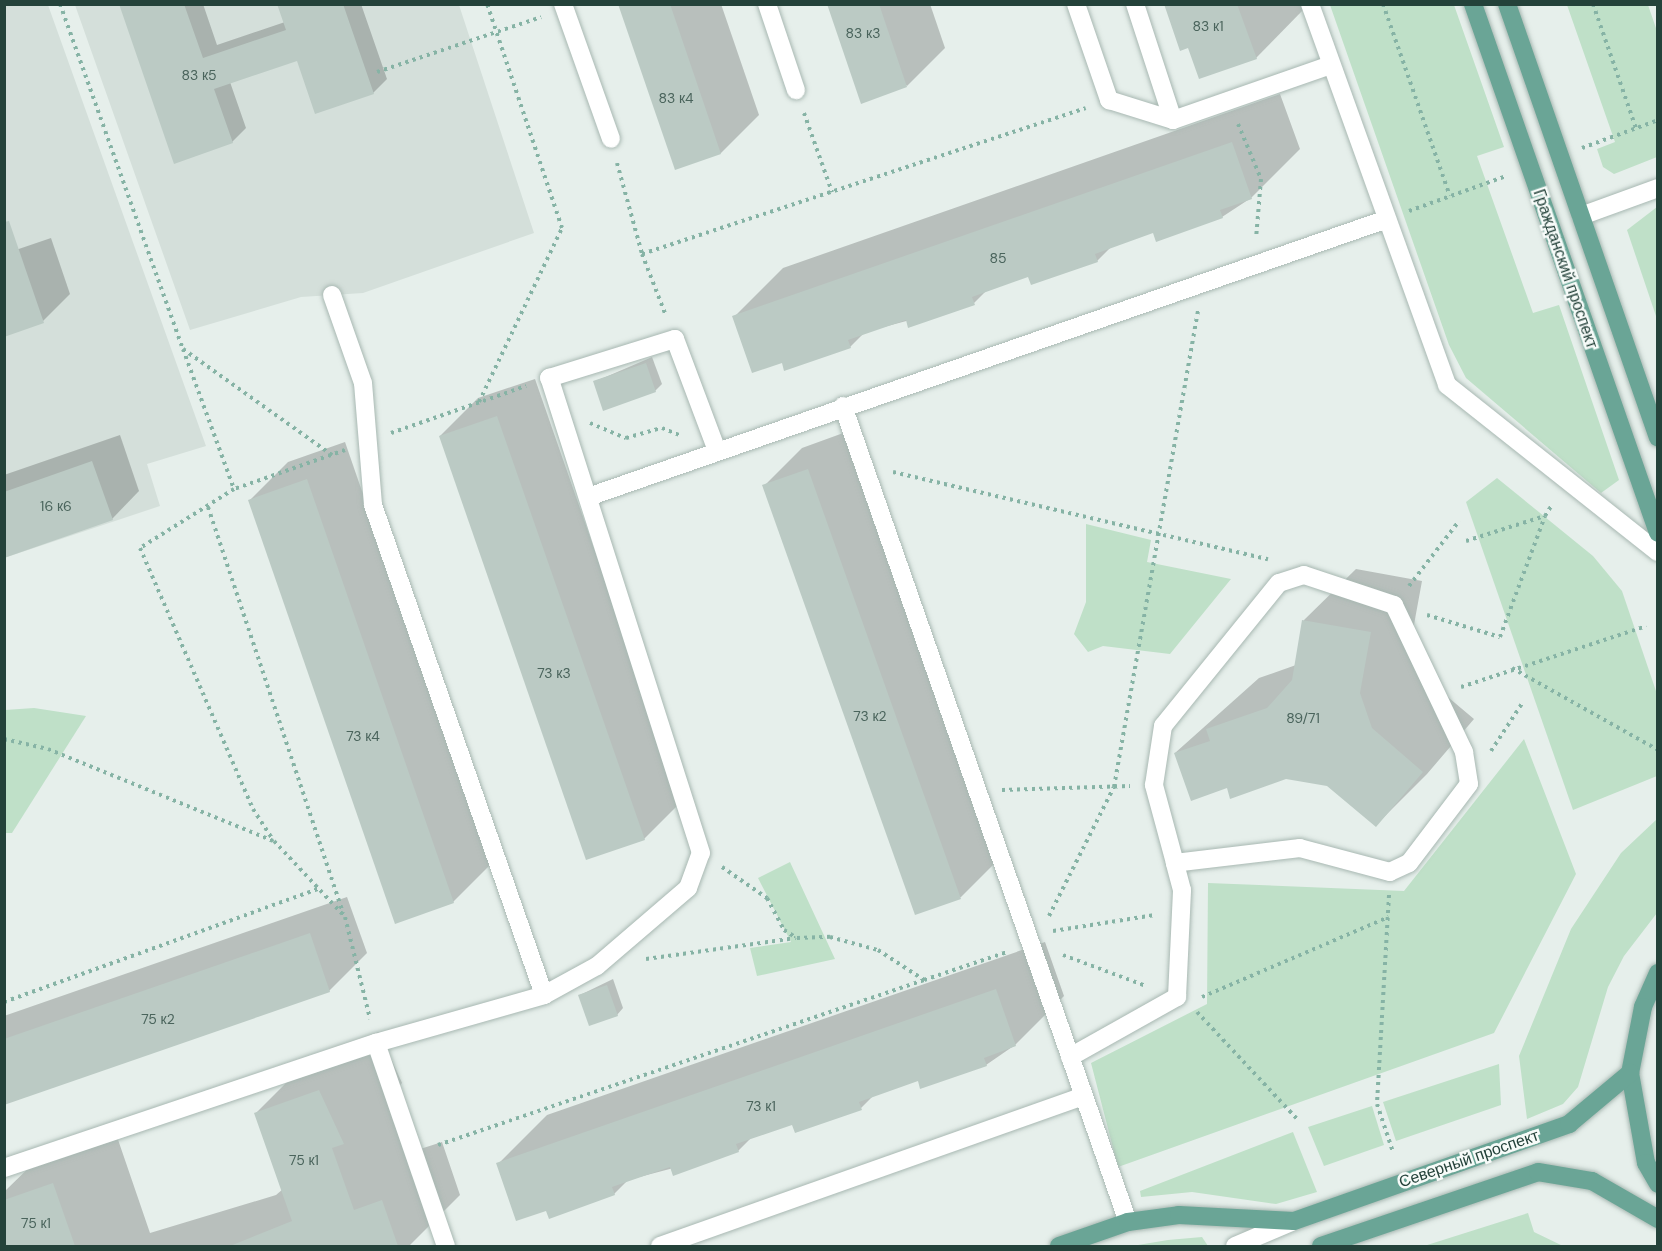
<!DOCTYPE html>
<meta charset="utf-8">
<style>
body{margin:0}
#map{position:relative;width:1662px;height:1251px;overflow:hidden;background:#e6efeb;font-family:"DM Sans",sans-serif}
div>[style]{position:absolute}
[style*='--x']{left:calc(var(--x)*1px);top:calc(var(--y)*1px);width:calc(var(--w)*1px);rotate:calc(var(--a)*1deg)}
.built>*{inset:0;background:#d4dfda}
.green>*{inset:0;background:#bfe0c8}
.shadow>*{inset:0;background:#0003}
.building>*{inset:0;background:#bbcac4}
.path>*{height:4px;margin-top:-2px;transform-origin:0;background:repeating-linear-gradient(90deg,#86b3a5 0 3px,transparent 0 7.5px)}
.roads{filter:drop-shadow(0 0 2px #a8b8b2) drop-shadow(0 0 2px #a8b8b2)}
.minor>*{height:18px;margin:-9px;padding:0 9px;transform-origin:9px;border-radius:9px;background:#fff}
.major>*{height:18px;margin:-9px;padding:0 9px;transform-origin:9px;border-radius:9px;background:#6aa596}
span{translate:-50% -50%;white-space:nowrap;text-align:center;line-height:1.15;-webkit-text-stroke:5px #f7fbf9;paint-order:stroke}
.number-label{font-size:14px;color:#4a645c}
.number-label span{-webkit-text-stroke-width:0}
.street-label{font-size:16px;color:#24423a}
.frame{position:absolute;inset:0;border:6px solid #24423a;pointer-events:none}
</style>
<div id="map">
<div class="built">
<i style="clip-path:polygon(4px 5px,48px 5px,206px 446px,147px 464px,160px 506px,4px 558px)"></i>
<i style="clip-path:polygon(75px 5px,459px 5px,534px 233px,363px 293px,301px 297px,190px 330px)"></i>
</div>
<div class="green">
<i style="clip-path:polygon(1330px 5px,1454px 5px,1504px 147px,1477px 156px,1533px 313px,1559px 305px,1619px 480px,1601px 493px,1466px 378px,1449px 345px)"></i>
<i style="clip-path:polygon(1567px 5px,1648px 5px,1657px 31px,1657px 157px,1614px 174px,1603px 167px,1597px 149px,1615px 142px)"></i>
<i style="clip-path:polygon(1657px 207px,1657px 319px,1627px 230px)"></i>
<i style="clip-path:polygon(1497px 478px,1593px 556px,1622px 591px,1657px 694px,1657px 776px,1573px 810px,1466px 502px)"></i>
<i style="clip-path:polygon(1086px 524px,1151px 540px,1147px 562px,1231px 579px,1170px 654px,1103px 646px,1088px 652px,1074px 634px,1086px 602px)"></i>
<i style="clip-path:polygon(34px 708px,86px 716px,12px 833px,5px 833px,5px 710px)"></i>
<i style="clip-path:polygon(1524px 739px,1576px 874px,1494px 1033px,1118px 1167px,1091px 1063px,1207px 1004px,1208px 883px,1404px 891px)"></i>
<i style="clip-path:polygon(1657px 819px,1657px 913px,1624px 956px,1608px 987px,1578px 1087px,1563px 1104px,1527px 1119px,1519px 1056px,1571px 929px,1621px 853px)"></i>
<i style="clip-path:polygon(790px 862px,835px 959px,757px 976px,750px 948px,791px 942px,758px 878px)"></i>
<i style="clip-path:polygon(1499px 1064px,1501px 1105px,1396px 1141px,1383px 1102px)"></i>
<i style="clip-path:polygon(1372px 1106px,1384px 1145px,1324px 1166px,1308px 1127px)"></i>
<i style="clip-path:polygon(1293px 1132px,1317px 1192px,1276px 1204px,1192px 1192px,1141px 1197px,1140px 1191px)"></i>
<i style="clip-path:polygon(1528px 1213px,1534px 1232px,1563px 1246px,1424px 1246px)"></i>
<i style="clip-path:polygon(1202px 1237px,1208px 1246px,1132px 1246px,1168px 1240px)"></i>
</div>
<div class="shadow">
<i style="clip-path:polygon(120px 4px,203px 4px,217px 45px,285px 22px,279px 4px,361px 4px,387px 79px,373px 93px,298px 59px,230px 82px,246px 128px,232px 142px)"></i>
<i style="clip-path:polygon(620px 4px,721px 4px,759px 115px,721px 153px,676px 168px)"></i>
<i style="clip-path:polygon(829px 4px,930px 4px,945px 48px,907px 86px)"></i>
<i style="clip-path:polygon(1166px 4px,1303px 4px,1304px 9px,1256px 58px,1189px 46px)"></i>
<i style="clip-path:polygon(1280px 94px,1300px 149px,1251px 198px,1222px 217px,1154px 231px,1111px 247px,1097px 261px,1029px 275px,988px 289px,974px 303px,865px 332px,850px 347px,782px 361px,734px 317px,783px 268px)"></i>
<i style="clip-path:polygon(51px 238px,70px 294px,43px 321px,4px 254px)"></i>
<i style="clip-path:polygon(652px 357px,662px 384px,655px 391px,594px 382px)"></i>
<i style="clip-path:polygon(535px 379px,682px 801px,644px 839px,440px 436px,478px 398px)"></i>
<i style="clip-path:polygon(846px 432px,999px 859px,961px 897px,916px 913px,764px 486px,802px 448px)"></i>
<i style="clip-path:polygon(120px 435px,139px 491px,112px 519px,4px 556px,4px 475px)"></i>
<i style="clip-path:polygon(345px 442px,491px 864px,453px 902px,250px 500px,288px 462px)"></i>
<i style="clip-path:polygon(1356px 569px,1422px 581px,1411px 641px,1424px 677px,1474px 719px,1427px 774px,1376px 825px,1328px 785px,1286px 777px,1228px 786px,1175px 753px,1259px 678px,1296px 665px,1304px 620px)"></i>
<i style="clip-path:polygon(347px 897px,367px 953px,329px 991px,4px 1104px,4px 1016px)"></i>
<i style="clip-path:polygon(1045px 942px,1064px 996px,1015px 1045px,986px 1065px,921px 1087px,918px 1079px,875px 1094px,861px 1108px,793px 1123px,752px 1137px,738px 1151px,628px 1180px,614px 1194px,547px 1209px,498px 1164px,547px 1115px)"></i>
<i style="clip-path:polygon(613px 979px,623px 1008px,617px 1015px,580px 995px)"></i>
<i style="clip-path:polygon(379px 1032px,402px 1083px,393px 1093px,414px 1151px,442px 1142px,460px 1195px,409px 1246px,4px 1246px,4px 1192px,50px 1147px,113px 1125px,150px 1233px,276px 1195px,283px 1189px,256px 1113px,315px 1054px)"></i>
</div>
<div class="building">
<i style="clip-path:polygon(119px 4px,184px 4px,203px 58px,286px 30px,277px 4px,343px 4px,374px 94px,315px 114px,297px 61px,214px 89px,233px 143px,174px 164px)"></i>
<i style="clip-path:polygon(618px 4px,670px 4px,721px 154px,675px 170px)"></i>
<i style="clip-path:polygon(827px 4px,879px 4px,907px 87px,861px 104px)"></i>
<i style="clip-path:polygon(1164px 4px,1237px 4px,1257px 59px,1199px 79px,1188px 48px,1180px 51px)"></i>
<i style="clip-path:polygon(1232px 142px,1252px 199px,1220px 210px,1223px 218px,1156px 242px,1153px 233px,1095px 254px,1098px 262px,1031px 285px,1028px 277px,972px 297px,975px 305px,908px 328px,906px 320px,848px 340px,851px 348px,784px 371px,782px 363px,752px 373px,732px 316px)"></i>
<i style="clip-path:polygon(9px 221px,44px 323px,4px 337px,4px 222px)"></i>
<i style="clip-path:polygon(646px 363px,656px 392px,603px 411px,593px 381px)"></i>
<i style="clip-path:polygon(497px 416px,645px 840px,586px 860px,439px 436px)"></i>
<i style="clip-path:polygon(92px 461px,113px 520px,4px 558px,4px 492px)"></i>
<i style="clip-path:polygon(808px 469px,961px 899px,915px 915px,762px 485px)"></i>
<i style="clip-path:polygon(307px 479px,454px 903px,395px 924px,248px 500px)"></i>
<i style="clip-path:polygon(1302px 620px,1371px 632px,1360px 693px,1372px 728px,1423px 772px,1376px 827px,1327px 786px,1286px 779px,1230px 799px,1227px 788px,1191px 801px,1174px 753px,1210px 741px,1206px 729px,1267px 708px,1292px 680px)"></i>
<i style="clip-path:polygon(310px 933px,330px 992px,4px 1105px,4px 1039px)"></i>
<i style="clip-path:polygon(607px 985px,618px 1016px,589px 1026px,578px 995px)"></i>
<i style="clip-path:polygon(996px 989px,1016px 1046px,984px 1058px,987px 1066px,920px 1089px,918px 1081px,859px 1102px,862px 1110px,795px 1133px,792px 1125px,736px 1144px,739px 1152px,673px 1176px,670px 1167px,612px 1187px,615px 1195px,549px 1219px,546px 1211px,516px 1221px,496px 1163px)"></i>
<i style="clip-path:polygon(319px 1090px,344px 1144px,332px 1148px,354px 1210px,382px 1200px,398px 1246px,230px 1246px,292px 1221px,254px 1113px)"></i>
<i style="clip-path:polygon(53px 1183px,75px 1246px,4px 1246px,4px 1200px)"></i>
</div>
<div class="path">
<i style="--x:60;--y:4;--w:366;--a:70.4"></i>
<i style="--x:183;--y:349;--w:183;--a:35.4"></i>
<i style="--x:1383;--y:4;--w:203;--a:70.8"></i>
<i style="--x:1593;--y:4;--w:131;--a:70.9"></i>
<i style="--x:377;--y:72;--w:173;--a:-18.5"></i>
<i style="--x:804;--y:113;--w:84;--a:70.5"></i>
<i style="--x:1238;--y:124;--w:60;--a:67.3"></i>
<i style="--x:1261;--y:179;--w:59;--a:94.8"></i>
<i style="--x:1582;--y:148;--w:81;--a:-20.2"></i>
<i style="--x:617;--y:163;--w:94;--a:74.6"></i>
<i style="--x:642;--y:254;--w:66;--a:68.8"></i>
<i style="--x:1409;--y:211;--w:103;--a:-19.8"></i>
<i style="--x:642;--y:254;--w:467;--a:-18.2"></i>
<i style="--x:183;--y:349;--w:149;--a:70"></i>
<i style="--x:479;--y:402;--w:193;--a:-64.5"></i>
<i style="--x:562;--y:228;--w:236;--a:-108.5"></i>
<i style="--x:590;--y:423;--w:39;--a:23"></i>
<i style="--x:626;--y:438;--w:37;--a:-16"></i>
<i style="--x:662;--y:428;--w:22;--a:22"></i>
<i style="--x:391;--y:433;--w:143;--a:-19.2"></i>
<i style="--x:345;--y:450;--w:118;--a:160.6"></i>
<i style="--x:234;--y:489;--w:111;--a:147.9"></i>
<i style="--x:140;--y:548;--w:284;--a:66.6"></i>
<i style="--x:253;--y:809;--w:38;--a:57"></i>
<i style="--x:274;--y:841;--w:104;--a:46.9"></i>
<i style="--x:345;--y:917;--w:105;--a:76.2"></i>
<i style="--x:893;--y:472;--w:385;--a:13.1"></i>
<i style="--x:208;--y:507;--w:428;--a:71.6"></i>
<i style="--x:1466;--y:541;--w:83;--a:-17.6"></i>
<i style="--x:1545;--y:516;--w:13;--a:-58"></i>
<i style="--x:1409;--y:586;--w:82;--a:-52.4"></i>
<i style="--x:1427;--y:615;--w:76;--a:16.8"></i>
<i style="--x:1500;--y:637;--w:129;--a:-69.6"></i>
<i style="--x:1512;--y:668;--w:167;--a:29.3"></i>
<i style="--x:1461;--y:687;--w:195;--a:-18.2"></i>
<i style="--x:4;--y:739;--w:45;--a:12.8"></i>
<i style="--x:48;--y:749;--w:243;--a:22.2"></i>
<i style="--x:1491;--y:751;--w:59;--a:-56.9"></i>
<i style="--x:1002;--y:790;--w:128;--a:-1.8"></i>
<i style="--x:722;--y:867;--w:55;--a:34.6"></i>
<i style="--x:767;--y:898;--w:36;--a:62"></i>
<i style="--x:784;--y:930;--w:15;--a:32"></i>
<i style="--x:797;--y:938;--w:33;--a:-2"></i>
<i style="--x:830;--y:937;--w:50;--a:15.2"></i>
<i style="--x:878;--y:950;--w:55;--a:33.1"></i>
<i style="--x:924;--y:980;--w:88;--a:-18.6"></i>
<i style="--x:1389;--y:895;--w:209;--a:93.3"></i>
<i style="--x:1377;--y:1104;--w:51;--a:71.6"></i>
<i style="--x:1049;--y:916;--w:144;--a:-63.3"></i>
<i style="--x:1114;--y:787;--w:484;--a:-80"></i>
<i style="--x:1053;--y:931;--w:103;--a:-8.9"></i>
<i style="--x:1063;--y:955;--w:89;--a:20.5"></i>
<i style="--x:646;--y:959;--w:151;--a:-8"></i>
<i style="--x:1202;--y:997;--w:203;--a:-23.2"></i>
<i style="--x:4;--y:1002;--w:334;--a:-19.8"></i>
<i style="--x:1197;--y:1012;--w:146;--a:46.9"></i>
<i style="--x:438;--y:1145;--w:513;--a:-18.75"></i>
</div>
<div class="roads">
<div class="minor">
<i style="--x:563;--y:4;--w:143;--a:70.4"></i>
<i style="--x:767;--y:4;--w:91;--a:71.4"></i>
<i style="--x:1076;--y:4;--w:102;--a:71"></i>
<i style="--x:1109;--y:100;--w:67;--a:17.4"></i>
<i style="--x:1135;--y:4;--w:122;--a:71.9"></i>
<i style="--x:1173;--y:120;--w:167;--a:-19.2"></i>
<i style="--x:1310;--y:4;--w:405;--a:70.2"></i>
<i style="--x:1447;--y:385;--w:269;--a:38.4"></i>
<i style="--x:1581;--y:216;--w:82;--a:-20"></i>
<i style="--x:332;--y:295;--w:93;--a:70.6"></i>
<i style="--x:363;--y:383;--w:122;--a:85.3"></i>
<i style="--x:373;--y:505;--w:519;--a:70.76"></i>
<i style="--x:843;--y:406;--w:864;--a:70.75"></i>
<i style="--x:588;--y:497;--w:846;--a:-19.18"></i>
<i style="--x:376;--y:1043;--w:215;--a:71"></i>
<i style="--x:1070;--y:1057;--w:123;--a:-29.3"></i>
<i style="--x:1177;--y:997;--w:107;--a:-87.3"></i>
<i style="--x:1182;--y:890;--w:28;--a:-105"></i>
<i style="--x:1175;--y:863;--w:81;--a:-105.1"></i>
<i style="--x:1154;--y:785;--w:60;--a:-81.3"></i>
<i style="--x:1163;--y:726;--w:184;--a:-51"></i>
<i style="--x:1279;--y:583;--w:26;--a:-18"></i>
<i style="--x:1304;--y:575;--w:95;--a:18.4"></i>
<i style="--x:1394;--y:605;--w:163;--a:64.5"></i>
<i style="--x:1464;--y:752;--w:32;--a:81"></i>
<i style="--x:1469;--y:784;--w:99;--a:127.2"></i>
<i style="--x:1409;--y:863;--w:21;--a:155"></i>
<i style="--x:1390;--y:872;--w:93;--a:-165.1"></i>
<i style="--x:1300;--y:848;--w:126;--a:173.2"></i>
<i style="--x:4;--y:1168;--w:392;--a:-18.6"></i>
<i style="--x:376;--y:1043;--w:175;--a:-15.9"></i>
<i style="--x:544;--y:995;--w:60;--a:-28.7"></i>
<i style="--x:597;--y:966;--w:120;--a:-40.6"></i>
<i style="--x:688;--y:888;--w:37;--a:-70"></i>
<i style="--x:701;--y:853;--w:499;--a:-107.7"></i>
<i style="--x:549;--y:378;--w:132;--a:-17.2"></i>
<i style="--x:675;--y:339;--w:120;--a:69.4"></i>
<i style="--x:660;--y:1246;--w:449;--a:-19.5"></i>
<i style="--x:1235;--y:1246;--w:64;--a:-23"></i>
</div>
<div class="major">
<i style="--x:1473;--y:4;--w:560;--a:70.72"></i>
<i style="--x:1507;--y:4;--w:459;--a:70.8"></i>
<i style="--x:1658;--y:973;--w:37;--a:114"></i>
<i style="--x:1643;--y:1007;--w:67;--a:101.1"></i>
<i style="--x:1630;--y:1073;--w:91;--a:79.9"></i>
<i style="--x:1646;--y:1163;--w:24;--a:60"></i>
<i style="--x:1059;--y:1246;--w:73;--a:-19.2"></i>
<i style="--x:1128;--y:1222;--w:51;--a:-7.8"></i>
<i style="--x:1179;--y:1215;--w:115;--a:3"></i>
<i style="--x:1294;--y:1221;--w:292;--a:-19.4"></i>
<i style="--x:1569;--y:1124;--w:80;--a:-39.9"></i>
<i style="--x:1321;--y:1246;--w:229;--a:-18.8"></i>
<i style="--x:1538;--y:1172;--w:55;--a:9.5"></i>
<i style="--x:1592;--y:1181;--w:76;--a:29.9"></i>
</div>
</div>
<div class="number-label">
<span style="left:1208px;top:26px">83 к1</span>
<span style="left:863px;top:33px">83 к3</span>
<span style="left:199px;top:75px">83 к5</span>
<span style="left:676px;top:98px">83 к4</span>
<span style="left:998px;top:258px">85</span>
<span style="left:56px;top:506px">16 к6</span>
<span style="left:554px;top:673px">73 к3</span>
<span style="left:870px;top:716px">73 к2</span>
<span style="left:1303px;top:718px">89/71</span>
<span style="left:363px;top:736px">73 к4</span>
<span style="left:158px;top:1019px">75 к2</span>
<span style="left:761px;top:1106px">73 к1</span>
<span style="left:304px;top:1160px">75 к1</span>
<span style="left:36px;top:1223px">75 к1</span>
</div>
<div class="street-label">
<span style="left:1565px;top:269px;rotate:71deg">Гражданский проспект</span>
<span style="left:1469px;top:1159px;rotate:-19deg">Северный проспект</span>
</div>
<div class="frame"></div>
</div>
